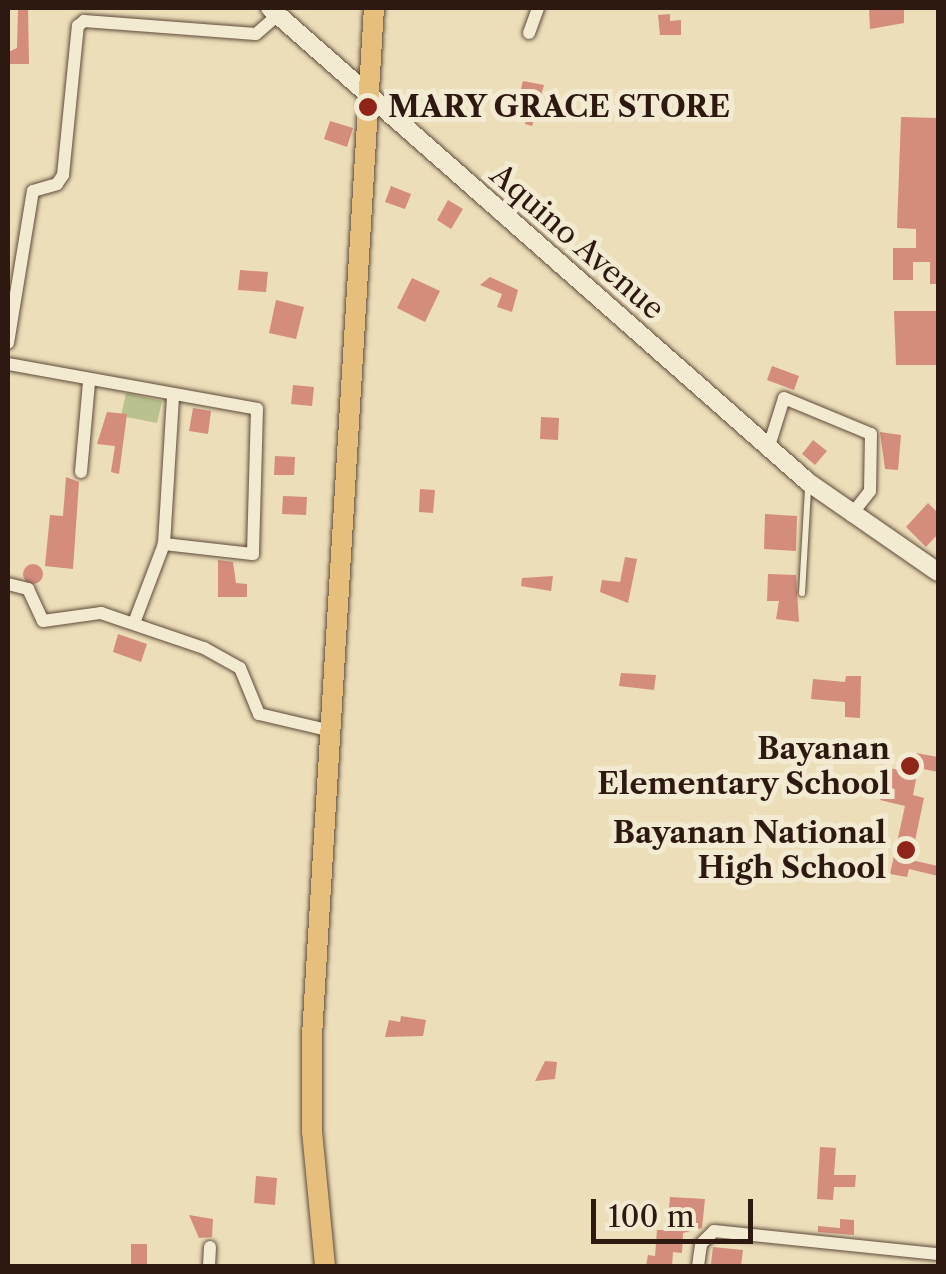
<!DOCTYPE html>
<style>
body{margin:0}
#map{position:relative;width:946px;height:1274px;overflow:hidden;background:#ecdeb9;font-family:"Libre Caslon Text",serif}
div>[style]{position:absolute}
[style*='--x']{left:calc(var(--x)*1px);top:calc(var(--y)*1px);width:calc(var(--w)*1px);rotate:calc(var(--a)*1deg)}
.green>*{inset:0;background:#b9c18e}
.building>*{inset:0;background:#d48c7c}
.round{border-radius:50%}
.roads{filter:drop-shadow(0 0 2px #5e4a3a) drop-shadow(0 0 2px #5e4a3a)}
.lane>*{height:6px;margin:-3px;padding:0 3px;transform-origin:3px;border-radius:3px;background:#f3ead2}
.street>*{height:12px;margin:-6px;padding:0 6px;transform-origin:6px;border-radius:6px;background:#f3ead2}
.secondary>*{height:18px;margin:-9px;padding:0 9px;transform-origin:9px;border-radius:9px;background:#f3ead2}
.primary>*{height:20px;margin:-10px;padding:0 10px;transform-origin:10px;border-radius:10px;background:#e6bf7c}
.dots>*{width:28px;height:28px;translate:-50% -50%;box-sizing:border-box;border:5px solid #f3ead2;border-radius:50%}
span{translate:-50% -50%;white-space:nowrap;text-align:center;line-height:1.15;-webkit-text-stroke:10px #f3ead2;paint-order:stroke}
.poi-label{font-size:30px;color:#2e1910;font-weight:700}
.left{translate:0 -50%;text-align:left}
.right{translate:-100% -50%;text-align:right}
.street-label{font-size:30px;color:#2e1910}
.frame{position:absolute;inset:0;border:10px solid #2e1910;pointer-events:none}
.scale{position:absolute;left:591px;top:1199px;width:162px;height:45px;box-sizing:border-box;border:5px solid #2e1910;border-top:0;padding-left:12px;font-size:30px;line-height:35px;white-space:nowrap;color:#2e1910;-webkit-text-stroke:8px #f3ead2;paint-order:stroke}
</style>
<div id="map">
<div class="green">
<i style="clip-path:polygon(126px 393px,162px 401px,157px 423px,121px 416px)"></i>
</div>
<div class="building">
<i style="clip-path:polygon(18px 8px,28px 8px,29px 64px,8px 64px,8px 52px,17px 48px)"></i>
<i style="clip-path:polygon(869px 8px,904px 8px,904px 23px,870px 29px)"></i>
<i style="clip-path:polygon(670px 14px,670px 21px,681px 20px,681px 35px,660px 35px,658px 15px)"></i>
<i style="clip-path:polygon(523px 81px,544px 85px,532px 126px,525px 124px,531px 104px,518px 101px)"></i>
<i style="clip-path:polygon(901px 117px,938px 118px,938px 284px,930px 284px,930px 262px,913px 262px,913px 280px,893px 280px,893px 248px,916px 248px,916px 229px,897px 228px)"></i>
<i style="clip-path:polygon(330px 121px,353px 128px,347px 147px,324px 139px)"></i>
<i style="clip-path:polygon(391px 186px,411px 194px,405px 209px,385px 202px)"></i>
<i style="clip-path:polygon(448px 200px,463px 209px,451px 229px,437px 220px)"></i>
<i style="clip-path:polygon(240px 270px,268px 272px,266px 292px,238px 290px)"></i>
<i style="clip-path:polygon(490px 277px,518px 290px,512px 312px,497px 307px,502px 294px,480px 285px)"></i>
<i style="clip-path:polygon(412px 278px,440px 291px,425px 322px,397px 308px)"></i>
<i style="clip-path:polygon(276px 300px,304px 307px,296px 339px,269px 333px)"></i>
<i style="clip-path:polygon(894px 311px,938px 311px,938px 365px,896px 365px)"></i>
<i style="clip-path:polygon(772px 366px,799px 376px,794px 390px,767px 380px)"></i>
<i style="clip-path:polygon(293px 385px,314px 387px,312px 406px,291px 404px)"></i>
<i style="clip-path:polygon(193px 408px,211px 411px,208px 434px,189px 431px)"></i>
<i style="clip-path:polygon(107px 412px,127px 414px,119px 474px,111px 472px,115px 446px,97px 444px)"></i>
<i style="clip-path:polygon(541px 417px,559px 418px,558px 440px,540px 439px)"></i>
<i style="clip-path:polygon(880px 432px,901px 435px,898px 470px,885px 469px)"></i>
<i style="clip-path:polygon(813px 440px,827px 451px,815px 465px,802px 454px)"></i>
<i style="clip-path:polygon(275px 456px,295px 457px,294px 475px,274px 475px)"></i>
<i style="clip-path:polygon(66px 477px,79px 482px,73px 569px,45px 566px,50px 515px,63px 516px)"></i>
<i style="clip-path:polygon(420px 489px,435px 490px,433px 513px,419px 512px)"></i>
<i style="clip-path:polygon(283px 496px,307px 497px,306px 515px,282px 514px)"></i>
<i style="clip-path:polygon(928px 503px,938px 513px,938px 534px,926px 547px,906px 527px)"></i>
<i style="clip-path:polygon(765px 514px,797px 516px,796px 551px,764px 549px)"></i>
<i style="clip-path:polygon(625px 557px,637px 559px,628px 603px,600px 592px,602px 580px,620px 582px)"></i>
<i style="clip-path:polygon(218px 560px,233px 562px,236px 583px,247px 584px,247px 597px,218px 597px)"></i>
<i class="round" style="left:23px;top:564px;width:20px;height:20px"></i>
<i style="clip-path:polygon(768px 574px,796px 575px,799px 622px,776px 619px,779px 601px,767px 601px)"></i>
<i style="clip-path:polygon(553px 576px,551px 591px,521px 586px,522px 578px)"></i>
<i style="clip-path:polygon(118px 634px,147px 644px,141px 662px,113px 652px)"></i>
<i style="clip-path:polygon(621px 673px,656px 675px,654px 690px,619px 686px)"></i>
<i style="clip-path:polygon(846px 676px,861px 676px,860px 718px,845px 717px,845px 702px,811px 699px,813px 679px,845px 682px)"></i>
<i style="clip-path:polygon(916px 753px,938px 757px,938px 772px,914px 767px)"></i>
<i style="clip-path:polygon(890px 768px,917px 774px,913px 795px,924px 798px,911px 860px,938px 866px,938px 876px,909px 869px,907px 877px,890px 874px,905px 806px,880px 800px)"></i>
<i style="clip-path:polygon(401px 1016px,426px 1020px,423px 1036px,385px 1037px,389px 1020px,400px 1022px)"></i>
<i style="clip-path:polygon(545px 1061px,557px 1062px,555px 1079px,535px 1081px)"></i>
<i style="clip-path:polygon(820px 1147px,836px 1148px,834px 1175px,856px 1175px,855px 1187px,834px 1187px,833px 1200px,817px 1199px)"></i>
<i style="clip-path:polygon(256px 1176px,277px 1178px,275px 1205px,254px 1203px)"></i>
<i style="clip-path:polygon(670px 1197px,705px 1199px,702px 1228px,683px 1233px,682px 1253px,673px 1252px,672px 1266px,646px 1266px,648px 1255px,655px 1256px,657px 1230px,667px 1230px)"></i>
<i style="clip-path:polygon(189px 1215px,213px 1219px,212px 1237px,199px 1238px)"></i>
<i style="clip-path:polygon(840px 1219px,854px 1220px,854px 1235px,818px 1232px,818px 1226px,840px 1228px)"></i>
<i style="clip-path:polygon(131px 1244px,147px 1244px,147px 1265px,131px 1266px)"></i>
<i style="clip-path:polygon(713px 1247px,743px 1250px,741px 1266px,711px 1264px)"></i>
</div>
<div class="roads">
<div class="lane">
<i style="--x:802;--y:593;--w:105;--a:-86.7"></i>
</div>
<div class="street">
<i style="--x:529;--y:33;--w:27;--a:-70"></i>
<i style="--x:8;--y:343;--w:154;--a:-80.7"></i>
<i style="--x:33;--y:191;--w:25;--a:-16"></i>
<i style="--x:57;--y:184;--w:11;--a:-56"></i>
<i style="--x:63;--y:175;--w:150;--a:-84.3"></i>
<i style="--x:78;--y:26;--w:8;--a:-40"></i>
<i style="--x:84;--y:21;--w:172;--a:4.3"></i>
<i style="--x:256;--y:34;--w:30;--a:-41"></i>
<i style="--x:8;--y:364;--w:253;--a:10.2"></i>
<i style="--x:257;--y:409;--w:145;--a:91.6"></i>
<i style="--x:253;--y:554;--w:90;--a:-173.6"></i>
<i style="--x:164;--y:544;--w:147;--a:-86.5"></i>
<i style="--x:769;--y:446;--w:50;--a:-72.6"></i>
<i style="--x:784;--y:398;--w:94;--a:22.5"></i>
<i style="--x:871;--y:434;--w:57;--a:91"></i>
<i style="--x:870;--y:491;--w:31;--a:128"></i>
<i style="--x:81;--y:472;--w:90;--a:-84.9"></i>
<i style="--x:8;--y:584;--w:21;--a:14"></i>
<i style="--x:28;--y:589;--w:35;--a:65"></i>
<i style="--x:43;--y:621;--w:59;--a:-7.9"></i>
<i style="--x:101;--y:613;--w:109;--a:18.8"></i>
<i style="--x:204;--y:648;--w:41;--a:29.1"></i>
<i style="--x:240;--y:668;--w:50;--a:67.6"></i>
<i style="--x:259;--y:714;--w:70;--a:13.2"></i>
<i style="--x:134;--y:623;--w:85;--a:-69.2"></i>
<i style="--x:209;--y:1266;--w:19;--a:-87"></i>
<i style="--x:698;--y:1266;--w:22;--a:-82"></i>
<i style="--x:701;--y:1244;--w:18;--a:-45"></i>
<i style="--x:714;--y:1231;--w:225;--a:5.9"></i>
</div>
<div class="secondary">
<i style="--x:270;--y:8;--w:717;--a:41.38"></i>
<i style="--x:808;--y:482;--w:158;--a:34.7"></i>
</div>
<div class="primary">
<i style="--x:325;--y:1266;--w:135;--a:-95.5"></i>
<i style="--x:312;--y:1132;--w:96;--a:-90"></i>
<i style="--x:312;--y:1036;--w:1030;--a:-86.55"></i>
</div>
</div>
<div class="dots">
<i style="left:368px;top:107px;background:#8f2418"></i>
<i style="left:910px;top:766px;background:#8f2418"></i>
<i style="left:906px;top:850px;background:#8f2418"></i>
</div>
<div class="poi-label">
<span class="left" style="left:388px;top:107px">MARY GRACE STORE</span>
<span class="right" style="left:890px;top:766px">Bayanan<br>Elementary School</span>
<span class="right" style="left:886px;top:850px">Bayanan National<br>High School</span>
</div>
<div class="street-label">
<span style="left:577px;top:242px;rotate:41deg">Aquino Avenue</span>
</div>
<div class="frame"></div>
<div class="scale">100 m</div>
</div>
